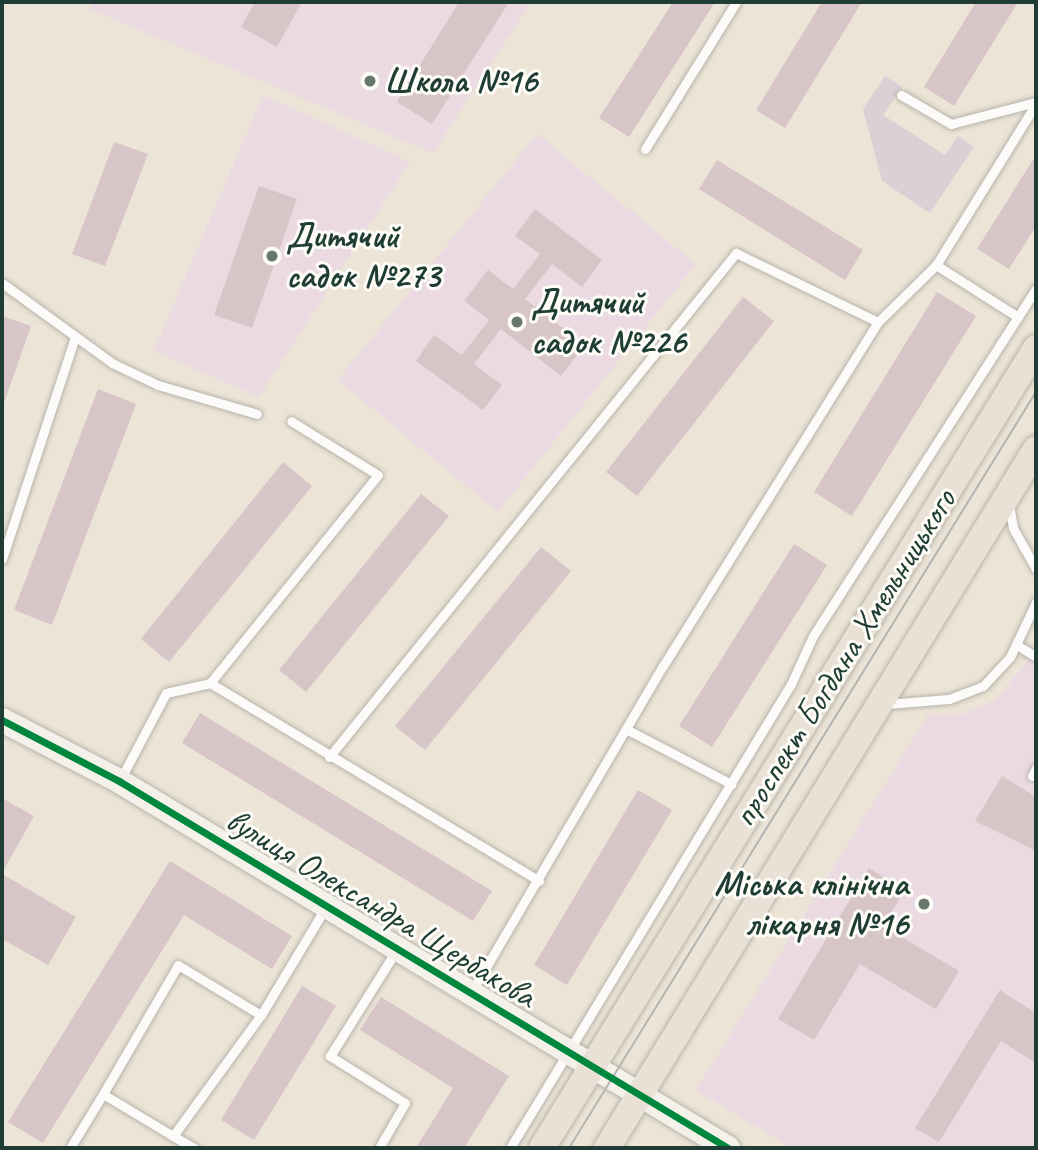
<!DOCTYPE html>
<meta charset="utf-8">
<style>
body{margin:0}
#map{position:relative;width:1038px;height:1150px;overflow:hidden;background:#ece4d6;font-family:Caveat,sans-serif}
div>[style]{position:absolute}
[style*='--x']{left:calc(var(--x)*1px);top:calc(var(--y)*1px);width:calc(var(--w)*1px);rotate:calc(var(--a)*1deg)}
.built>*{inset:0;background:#ebdae2}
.industrial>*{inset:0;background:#dad0d5}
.building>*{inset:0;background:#d8c5c7}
.roads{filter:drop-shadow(0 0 2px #b6b4ab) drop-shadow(0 0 2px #b6b4ab)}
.lane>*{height:9px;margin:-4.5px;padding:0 4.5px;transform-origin:4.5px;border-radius:4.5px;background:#fcfbf9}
.secondary>*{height:24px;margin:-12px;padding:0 12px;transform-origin:12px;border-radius:12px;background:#f4f1ea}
.primary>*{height:26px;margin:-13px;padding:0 13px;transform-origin:13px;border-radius:13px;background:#e9e1d5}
.tram>*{height:2px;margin:-1px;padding:0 1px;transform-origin:1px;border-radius:1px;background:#b3b5b2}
.cycleway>*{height:7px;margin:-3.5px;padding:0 3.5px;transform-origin:3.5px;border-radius:3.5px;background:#00873e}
.dots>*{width:19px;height:19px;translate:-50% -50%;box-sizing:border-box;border:4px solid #fdfcf7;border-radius:50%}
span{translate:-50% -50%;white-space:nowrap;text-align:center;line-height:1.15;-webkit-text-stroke:6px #fdfcf7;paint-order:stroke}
.poi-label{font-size:35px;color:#1f3d34;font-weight:700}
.left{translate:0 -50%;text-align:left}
.right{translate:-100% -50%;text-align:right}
.street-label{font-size:35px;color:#1f3d34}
.frame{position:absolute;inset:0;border:4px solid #1f3d34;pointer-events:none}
</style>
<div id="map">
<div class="built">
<i style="clip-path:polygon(93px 2px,531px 2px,433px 153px,90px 9px)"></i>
<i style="clip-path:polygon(263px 95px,410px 162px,259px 397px,154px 351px)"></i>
<i style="clip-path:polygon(537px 134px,696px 264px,498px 512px,338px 380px)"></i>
<i style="clip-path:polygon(1036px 649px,1036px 1148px,791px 1148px,696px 1090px,927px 716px,961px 715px,997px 699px)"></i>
</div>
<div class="industrial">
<i style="clip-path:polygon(885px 76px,902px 87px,883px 115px,945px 155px,958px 136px,974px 147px,930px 213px,882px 181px,863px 109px)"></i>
</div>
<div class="building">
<i style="clip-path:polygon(255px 2px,302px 2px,277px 47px,241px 27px)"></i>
<i style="clip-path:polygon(459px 2px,509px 2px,432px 124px,397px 102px)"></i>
<i style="clip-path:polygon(673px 2px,715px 2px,629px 137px,599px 118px)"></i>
<i style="clip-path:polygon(822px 2px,862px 2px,785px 128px,756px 110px)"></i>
<i style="clip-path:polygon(976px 2px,1018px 2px,954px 106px,924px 87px)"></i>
<i style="clip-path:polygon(114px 142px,148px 154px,105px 266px,72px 254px)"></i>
<i style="clip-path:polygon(1036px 155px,1036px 226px,1009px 269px,977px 249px)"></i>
<i style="clip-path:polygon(717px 160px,863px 250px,845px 280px,699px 189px)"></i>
<i style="clip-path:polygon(259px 186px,297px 199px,252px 328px,214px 315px)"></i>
<i style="clip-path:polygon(535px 209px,602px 260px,582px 287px,552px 264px,525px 299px,585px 345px,561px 376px,501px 329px,474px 364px,502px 385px,483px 410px,416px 361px,434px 335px,462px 355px,489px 320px,464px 301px,488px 270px,513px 289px,540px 254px,515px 236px)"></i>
<i style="clip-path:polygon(937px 292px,976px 316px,852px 516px,814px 492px)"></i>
<i style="clip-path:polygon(743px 297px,774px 321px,637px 496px,606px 472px)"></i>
<i style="clip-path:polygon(2px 316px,31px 326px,4px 403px,2px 402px)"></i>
<i style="clip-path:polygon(98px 389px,136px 404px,52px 625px,14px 610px)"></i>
<i style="clip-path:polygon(283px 462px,312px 486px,169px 662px,141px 639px)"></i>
<i style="clip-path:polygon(421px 494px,449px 516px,306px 692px,279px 670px)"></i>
<i style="clip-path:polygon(794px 544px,827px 565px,712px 747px,679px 726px)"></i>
<i style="clip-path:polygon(541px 547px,571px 571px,425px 750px,395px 726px)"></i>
<i style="clip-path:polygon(200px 713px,492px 891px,473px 921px,182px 743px)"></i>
<i style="clip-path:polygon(1002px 776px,1036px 797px,1036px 851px,975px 821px)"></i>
<i style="clip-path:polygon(638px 790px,672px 810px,567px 985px,534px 965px)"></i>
<i style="clip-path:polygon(2px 798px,34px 816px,2px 873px)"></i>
<i style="clip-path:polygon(170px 861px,292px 936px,272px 969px,184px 915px,43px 1143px,8px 1122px)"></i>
<i style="clip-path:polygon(869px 868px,905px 890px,883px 926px,959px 971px,936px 1009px,860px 964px,814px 1040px,778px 1019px)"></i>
<i style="clip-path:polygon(2px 874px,76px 917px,48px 965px,2px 939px)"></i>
<i style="clip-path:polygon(302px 986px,336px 1006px,254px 1140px,221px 1120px)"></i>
<i style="clip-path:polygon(1000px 990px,1036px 1013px,1036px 1063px,1001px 1041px,939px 1142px,915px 1128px)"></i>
<i style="clip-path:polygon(381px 997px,509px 1076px,464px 1148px,416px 1148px,453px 1088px,360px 1030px)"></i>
</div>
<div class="roads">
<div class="lane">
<i style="--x:901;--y:95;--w:58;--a:30.1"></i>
<i style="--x:951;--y:124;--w:88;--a:-14.5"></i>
<i style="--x:645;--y:149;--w:173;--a:-58.2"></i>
<i style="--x:936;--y:265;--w:97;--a:32.4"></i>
<i style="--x:2;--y:283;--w:136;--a:36"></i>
<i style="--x:112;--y:363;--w:51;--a:25.6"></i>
<i style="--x:158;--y:385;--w:103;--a:16.3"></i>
<i style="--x:1009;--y:505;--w:23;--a:80"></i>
<i style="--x:1013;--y:528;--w:47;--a:60.7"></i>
<i style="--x:2;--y:559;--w:231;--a:-71.8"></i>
<i style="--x:1017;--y:645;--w:22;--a:32"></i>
<i style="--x:210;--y:683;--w:384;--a:31"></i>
<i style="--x:887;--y:704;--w:62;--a:-4.6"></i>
<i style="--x:949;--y:699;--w:36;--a:-21"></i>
<i style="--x:983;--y:686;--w:40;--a:-47"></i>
<i style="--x:1010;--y:657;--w:61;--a:-64.7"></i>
<i style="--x:626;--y:729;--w:119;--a:27.6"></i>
<i style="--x:329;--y:757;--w:648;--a:-51.08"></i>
<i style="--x:736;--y:253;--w:158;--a:25.9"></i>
<i style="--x:1032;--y:776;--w:9;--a:-63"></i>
<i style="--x:120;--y:780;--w:98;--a:-62.1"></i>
<i style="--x:166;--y:693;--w:45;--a:-12.8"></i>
<i style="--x:210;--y:683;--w:267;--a:-51.1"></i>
<i style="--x:378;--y:475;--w:102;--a:-148.2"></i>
<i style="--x:472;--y:991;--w:377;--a:-59.6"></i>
<i style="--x:663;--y:666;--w:406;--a:-58"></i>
<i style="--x:878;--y:322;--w:81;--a:-44.5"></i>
<i style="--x:936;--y:265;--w:190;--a:-58.2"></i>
<i style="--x:103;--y:1094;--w:149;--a:-59.8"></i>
<i style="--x:178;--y:965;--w:97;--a:31.1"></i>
<i style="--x:173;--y:1136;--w:24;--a:30"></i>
<i style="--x:70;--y:1148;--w:63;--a:-58.6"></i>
<i style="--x:103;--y:1094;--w:82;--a:31"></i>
<i style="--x:173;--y:1136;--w:150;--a:-54"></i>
<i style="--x:261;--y:1015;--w:126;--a:-59"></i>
<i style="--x:379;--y:1148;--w:52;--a:-60"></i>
<i style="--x:405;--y:1103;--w:89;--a:-147.9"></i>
<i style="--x:330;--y:1056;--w:126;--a:-57.9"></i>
<i style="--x:510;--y:1148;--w:542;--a:-58.8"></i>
<i style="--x:791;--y:684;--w:53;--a:-65.4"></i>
<i style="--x:813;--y:636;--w:413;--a:-57.3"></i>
</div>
<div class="secondary">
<i style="--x:2;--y:720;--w:132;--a:27.5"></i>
<i style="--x:119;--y:781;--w:711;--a:31.07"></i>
</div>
<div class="primary">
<i style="--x:542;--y:1148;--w:940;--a:-58.3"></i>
<i style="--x:607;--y:1148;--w:820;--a:-58.46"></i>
</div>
</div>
<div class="tram">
<i style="--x:569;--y:1148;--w:889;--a:-58.3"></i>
</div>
<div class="cycleway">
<i style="--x:2;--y:720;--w:132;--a:27.5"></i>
<i style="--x:119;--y:781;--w:711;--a:31.07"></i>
</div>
<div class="dots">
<i style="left:370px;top:81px;background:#67776d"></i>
<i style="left:272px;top:256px;background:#67776d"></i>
<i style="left:517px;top:322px;background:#67776d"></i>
<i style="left:924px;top:904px;background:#67776d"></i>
</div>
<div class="poi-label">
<span class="left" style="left:384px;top:81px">Школа №16</span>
<span class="left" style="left:286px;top:256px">Дитячий<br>садок №273</span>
<span class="left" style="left:531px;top:322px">Дитячий<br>садок №226</span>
<span class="right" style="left:908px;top:904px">Міська клінічна<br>лікарня №16</span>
</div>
<div class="street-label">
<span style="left:844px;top:658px;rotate:-58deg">проспект Богдана Хмельницького</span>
<span style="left:381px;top:908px;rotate:31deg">вулиця Олександра Щербакова</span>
</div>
<div class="frame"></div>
</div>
